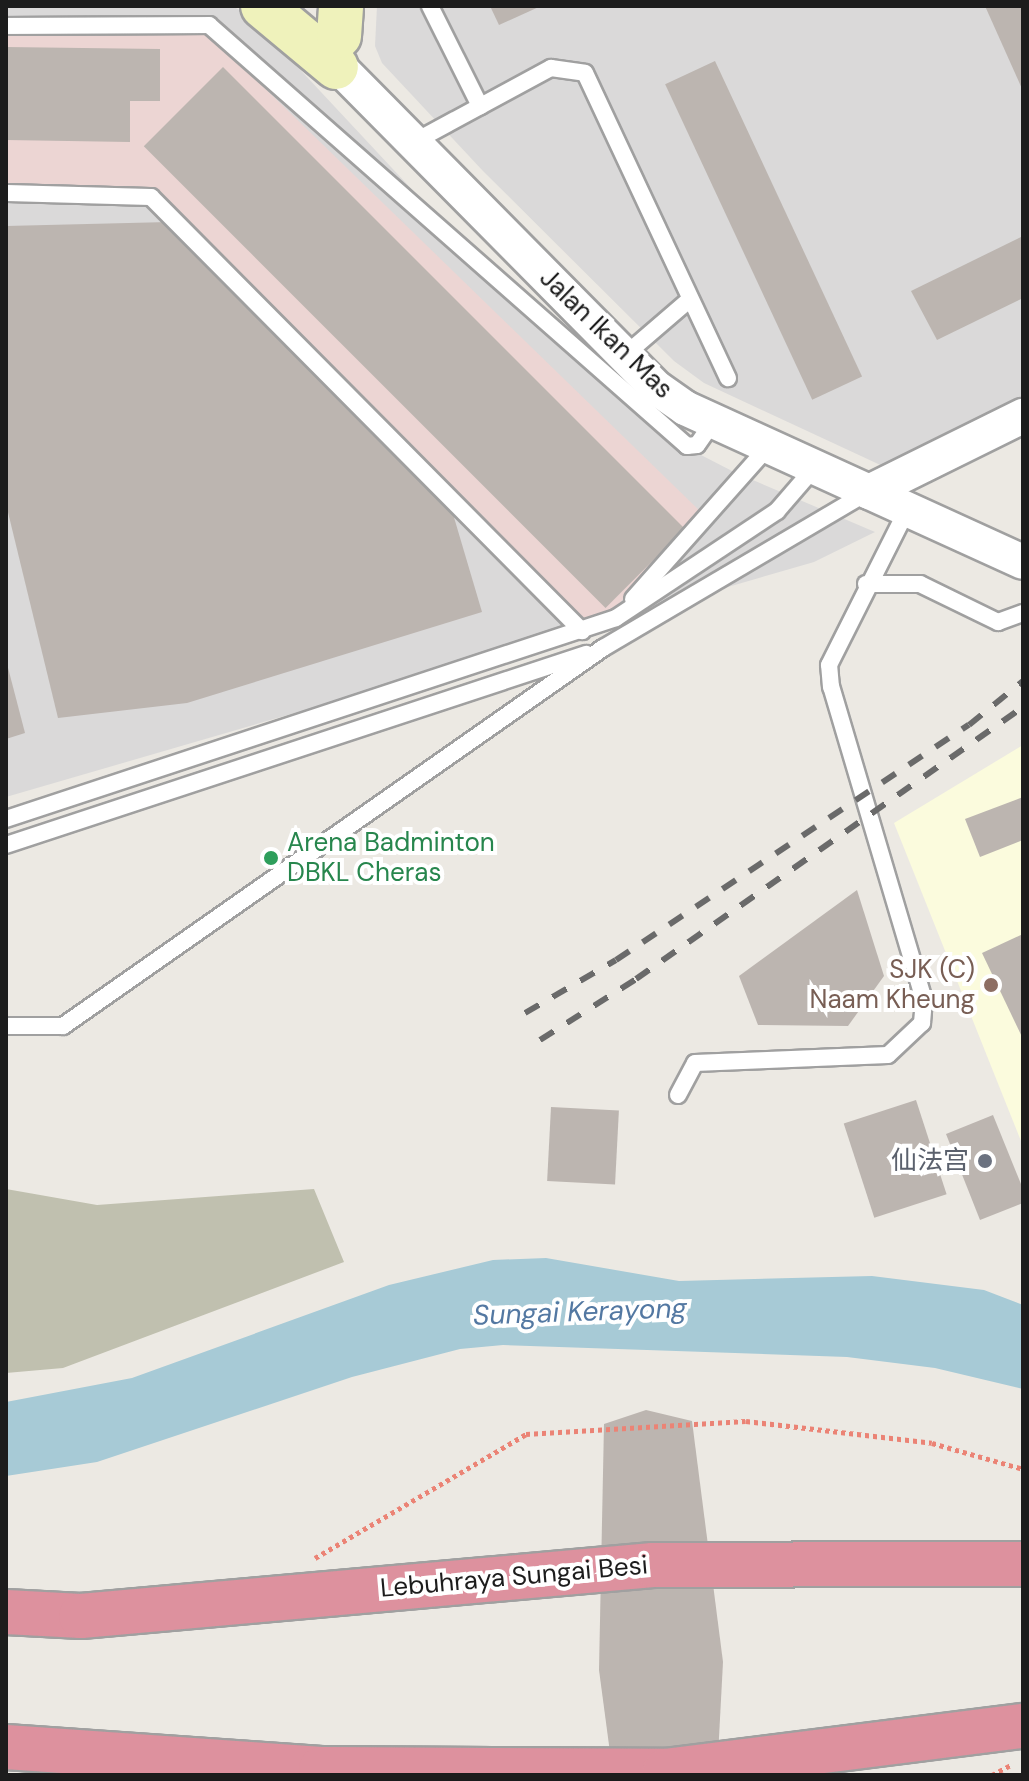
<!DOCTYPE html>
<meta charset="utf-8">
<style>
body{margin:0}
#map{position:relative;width:1029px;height:1781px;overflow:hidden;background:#ece9e3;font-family:"DM Sans","Noto Sans SC",sans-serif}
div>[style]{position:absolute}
.residential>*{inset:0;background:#dad9d9}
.commercial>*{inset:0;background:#ecd5d3}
.education>*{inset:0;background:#fbfbdd}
.construction>*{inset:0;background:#c0c0af}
.water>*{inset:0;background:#a7cad6}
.building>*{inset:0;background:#bcb5b0;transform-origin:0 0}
.path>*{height:5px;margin-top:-2.5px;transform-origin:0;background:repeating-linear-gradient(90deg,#eb8375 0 4px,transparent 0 8px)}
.roads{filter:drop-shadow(2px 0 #a0a0a0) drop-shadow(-2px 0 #a0a0a0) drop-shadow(0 2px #a0a0a0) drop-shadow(0 -2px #a0a0a0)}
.lane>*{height:16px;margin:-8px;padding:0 8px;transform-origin:8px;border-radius:8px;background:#fff}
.street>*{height:34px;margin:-17px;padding:0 17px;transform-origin:17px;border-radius:17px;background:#fff}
.secondary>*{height:44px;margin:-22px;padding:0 22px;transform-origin:22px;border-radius:22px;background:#eff2bb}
.highway>*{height:44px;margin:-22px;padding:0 22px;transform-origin:22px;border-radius:22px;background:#dd919e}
.rail>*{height:6px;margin-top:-3px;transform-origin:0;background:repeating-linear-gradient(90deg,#6a6a6a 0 16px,transparent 0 32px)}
.dots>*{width:22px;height:22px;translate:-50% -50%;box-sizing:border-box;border:4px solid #fff;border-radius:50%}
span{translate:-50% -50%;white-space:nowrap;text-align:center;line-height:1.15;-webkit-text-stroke:8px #fff;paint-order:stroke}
.street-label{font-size:26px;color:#1c1c1c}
.leisure-label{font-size:26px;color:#27864d}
.left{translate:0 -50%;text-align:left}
.education-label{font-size:26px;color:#785e54}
.right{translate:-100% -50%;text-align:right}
.worship-label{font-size:26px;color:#5b616d}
.water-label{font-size:28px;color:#5378a2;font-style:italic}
.frame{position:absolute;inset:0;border:8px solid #1c1c1c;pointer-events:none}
</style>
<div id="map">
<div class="residential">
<div style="clip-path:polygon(6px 6px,232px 6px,249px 15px,433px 212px,631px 408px,668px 438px,734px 472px,875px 532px,814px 562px,6px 797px)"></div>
<div style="clip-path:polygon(377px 6px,1023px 6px,1023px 405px,889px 469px,704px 383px,674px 361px,483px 171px,382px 63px,375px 46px)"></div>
</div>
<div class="commercial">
<div style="clip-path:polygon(207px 32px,703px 514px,613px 610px,583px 624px,153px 191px,6px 187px,6px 33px)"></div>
</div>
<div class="education">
<div style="clip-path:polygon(1023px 745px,1023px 1146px,894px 823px)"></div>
</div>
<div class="construction">
<div style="clip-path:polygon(6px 1189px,97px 1205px,314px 1189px,344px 1262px,63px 1368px,6px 1373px)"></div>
</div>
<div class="water">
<div style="clip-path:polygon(546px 1258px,679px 1281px,872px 1276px,984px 1290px,1023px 1305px,1023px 1389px,935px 1368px,847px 1357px,503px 1345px,460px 1349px,352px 1377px,97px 1462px,6px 1476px,6px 1402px,132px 1378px,389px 1285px,493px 1260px)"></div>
</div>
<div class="building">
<div style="clip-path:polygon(490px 6px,541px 6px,499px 25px)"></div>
<div style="clip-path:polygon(985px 6px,1023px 6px,1023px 91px)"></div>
<div style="clip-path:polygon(6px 47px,160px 49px,160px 101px,130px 101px,130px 142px,6px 140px)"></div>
<div style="left:715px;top:61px;width:348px;height:55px;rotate:65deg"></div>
<div style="left:223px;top:67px;width:653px;height:112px;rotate:45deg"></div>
<div style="clip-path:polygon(169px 222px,453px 514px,482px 612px,187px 703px,58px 718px,6px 504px,6px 226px)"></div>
<div style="clip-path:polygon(1023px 236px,1023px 298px,937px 340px,911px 291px)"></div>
<div style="clip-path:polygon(6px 660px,25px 733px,6px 739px)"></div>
<div style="clip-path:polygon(1023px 797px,1023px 840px,980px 857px,965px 819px)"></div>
<div style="clip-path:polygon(857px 890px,884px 976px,848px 1026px,758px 1025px,739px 976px)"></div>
<div style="clip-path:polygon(1023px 934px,1023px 1039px,982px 953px)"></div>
<div style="left:916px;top:1100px;width:99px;height:76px;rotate:72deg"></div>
<div style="left:551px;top:1107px;width:68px;height:74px;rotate:3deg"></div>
<div style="clip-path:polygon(993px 1115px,1023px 1189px,1023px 1203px,980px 1220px,946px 1134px)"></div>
<div style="clip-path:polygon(646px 1410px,692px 1421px,723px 1662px,717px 1775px,613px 1775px,599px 1670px,604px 1424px)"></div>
</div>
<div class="path">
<div style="left:315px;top:1558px;width:245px;rotate:-30.4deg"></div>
<div style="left:526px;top:1434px;width:220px;rotate:-3.4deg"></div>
<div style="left:746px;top:1421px;width:187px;rotate:6.7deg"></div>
<div style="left:932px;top:1443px;width:95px;rotate:15.9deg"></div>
<div style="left:992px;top:1775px;width:21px;rotate:-28deg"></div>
</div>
<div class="roads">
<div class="lane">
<div style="left:430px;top:6px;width:112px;rotate:63.4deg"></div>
<div style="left:6px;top:26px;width:203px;rotate:-0.3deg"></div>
<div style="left:209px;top:25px;width:637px;rotate:41.37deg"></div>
<div style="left:687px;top:446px;width:10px;rotate:-6deg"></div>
<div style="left:697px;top:445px;width:29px;rotate:-55deg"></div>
<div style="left:414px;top:142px;width:156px;rotate:-28.4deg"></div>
<div style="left:551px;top:68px;width:34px;rotate:8deg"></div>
<div style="left:585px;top:73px;width:337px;rotate:64.9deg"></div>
<div style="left:6px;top:193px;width:145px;rotate:1.6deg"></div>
<div style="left:151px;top:197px;width:612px;rotate:45.2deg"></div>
<div style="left:625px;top:355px;width:84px;rotate:-40.7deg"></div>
<div style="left:866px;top:584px;width:54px"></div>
<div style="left:920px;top:584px;width:87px;rotate:26deg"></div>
<div style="left:998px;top:622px;width:27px;rotate:-20deg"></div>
<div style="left:633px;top:599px;width:205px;rotate:-48.4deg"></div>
<div style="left:6px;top:819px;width:642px;rotate:-18.24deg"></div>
<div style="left:616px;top:618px;width:193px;rotate:-33.6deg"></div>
<div style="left:777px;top:511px;width:58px;rotate:-49.2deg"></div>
<div style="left:6px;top:845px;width:611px;rotate:-18.23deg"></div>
<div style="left:6px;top:1026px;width:57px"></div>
<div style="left:63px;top:1026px;width:659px;rotate:-34.99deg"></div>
<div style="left:603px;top:648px;width:308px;rotate:-30.5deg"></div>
<div style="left:678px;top:1095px;width:36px;rotate:-62deg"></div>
<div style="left:695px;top:1063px;width:193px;rotate:-2.4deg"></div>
<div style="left:888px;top:1055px;width:47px;rotate:-43.3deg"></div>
<div style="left:922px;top:1023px;width:23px;rotate:-85deg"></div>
<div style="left:924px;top:1000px;width:327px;rotate:-106.5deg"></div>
<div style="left:831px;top:687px;width:22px;rotate:-95deg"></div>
<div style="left:829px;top:665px;width:174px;rotate:-63.3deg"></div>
</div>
<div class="street">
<div style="left:321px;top:49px;width:479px;rotate:45.3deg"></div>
<div style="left:658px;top:389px;width:33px;rotate:35deg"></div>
<div style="left:685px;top:408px;width:371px;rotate:24.5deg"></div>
<div style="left:869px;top:492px;width:172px;rotate:-26.3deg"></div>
</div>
<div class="secondary">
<div style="left:263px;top:6px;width:95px;rotate:39.9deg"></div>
<div style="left:339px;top:36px;width:30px;rotate:-86deg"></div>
</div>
<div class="highway">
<div style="left:6px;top:1612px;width:75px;rotate:3.1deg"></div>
<div style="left:81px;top:1616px;width:574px;rotate:-5.1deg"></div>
<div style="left:653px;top:1565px;width:370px;rotate:-0.2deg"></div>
<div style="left:6px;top:1747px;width:316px;rotate:4deg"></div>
<div style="left:321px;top:1769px;width:344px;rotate:0.3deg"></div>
<div style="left:665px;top:1771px;width:361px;rotate:-7.2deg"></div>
</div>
</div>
<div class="rail">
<div style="left:525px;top:1013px;width:105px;rotate:-30.2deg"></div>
<div style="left:616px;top:960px;width:424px;rotate:-33.7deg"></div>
<div style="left:969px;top:725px;width:70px;rotate:-39.2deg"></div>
<div style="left:540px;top:1040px;width:114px;rotate:-32.4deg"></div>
<div style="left:636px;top:979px;width:473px;rotate:-35.1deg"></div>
</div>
<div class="dots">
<div style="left:271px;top:858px;background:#2e9e5b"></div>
<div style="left:991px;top:985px;background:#8d6e63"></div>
<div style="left:985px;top:1161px;background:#6b7280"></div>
</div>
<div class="street-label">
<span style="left:606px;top:334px;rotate:44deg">Jalan Ikan Mas</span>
<span style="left:514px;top:1577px;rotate:-5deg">Lebuhraya Sungai Besi</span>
</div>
<div class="leisure-label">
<span class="left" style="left:287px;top:858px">Arena Badminton<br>DBKL Cheras</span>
</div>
<div class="education-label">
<span class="right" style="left:975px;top:985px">SJK (C)<br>Naam Kheung</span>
</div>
<div class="worship-label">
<span class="right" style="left:969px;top:1161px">仙法宫</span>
</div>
<div class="water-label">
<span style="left:580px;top:1312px;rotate:-2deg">Sungai Kerayong</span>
</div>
<div class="frame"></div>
</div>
